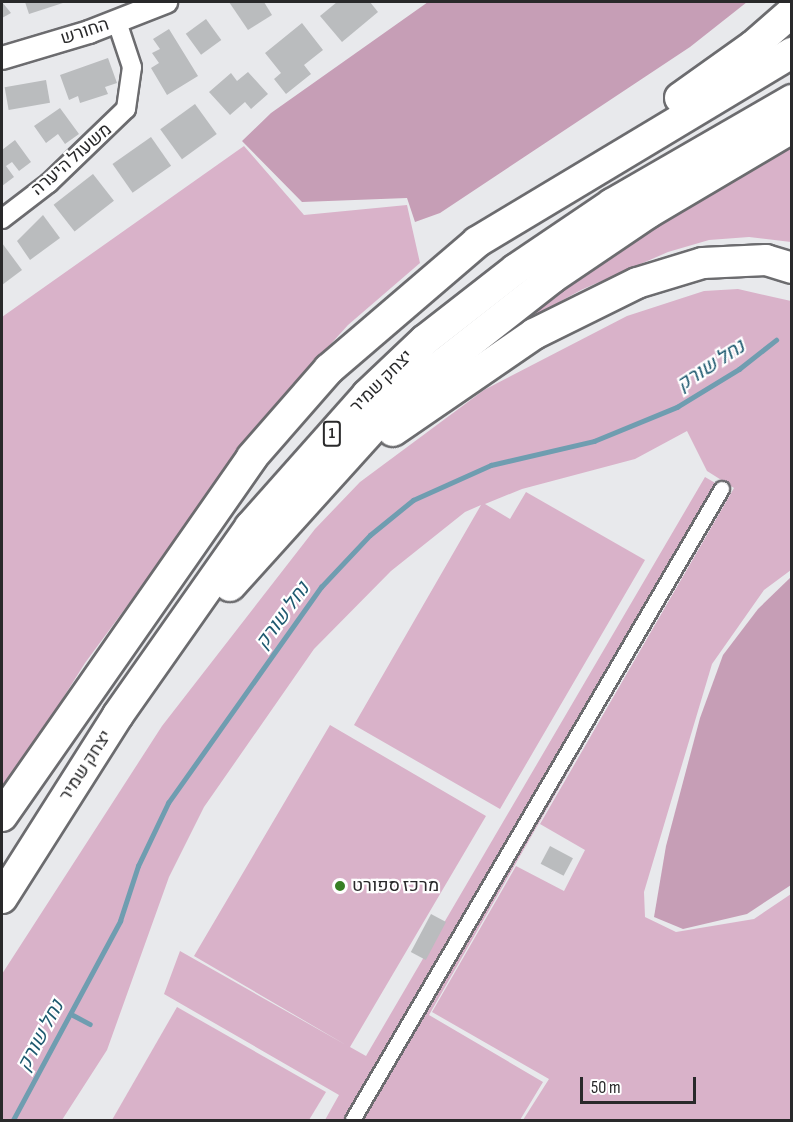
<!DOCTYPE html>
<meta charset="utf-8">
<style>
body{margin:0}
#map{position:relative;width:793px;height:1122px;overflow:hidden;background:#e8e9ec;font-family:"Sofia Sans Condensed",Heebo,sans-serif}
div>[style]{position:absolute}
.green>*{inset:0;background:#d9b2c9}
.forest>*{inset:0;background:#c69eb6}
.stream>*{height:4.5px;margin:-2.25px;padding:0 2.25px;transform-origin:2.25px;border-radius:2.25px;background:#6f9db0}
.building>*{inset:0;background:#babcbe;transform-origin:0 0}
.roads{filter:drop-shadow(2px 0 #6c6c6f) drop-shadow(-2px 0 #6c6c6f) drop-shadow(0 2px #6c6c6f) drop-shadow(0 -2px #6c6c6f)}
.pedestrian>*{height:14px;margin:-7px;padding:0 7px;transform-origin:7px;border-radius:7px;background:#fff}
.minor>*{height:18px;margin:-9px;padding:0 9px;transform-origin:9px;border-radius:9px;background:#fff}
.tertiary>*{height:22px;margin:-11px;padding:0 11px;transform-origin:11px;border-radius:11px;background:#fff}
.trunk>*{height:30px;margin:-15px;padding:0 15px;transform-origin:15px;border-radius:15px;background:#fff}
.dots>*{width:16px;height:16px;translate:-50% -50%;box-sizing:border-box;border:3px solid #fff;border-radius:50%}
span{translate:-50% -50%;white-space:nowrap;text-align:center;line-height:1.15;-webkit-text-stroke:4.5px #fff;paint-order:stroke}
.shield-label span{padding:2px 4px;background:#fff;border:2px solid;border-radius:4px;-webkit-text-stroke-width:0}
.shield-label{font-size:16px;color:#29292a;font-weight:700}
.street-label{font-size:18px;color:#29292a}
.poi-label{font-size:18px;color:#29292a}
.left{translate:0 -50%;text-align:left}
.water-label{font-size:20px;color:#1e596f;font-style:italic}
.frame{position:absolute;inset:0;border:3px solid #29292a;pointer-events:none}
.scale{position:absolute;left:580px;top:1077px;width:116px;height:27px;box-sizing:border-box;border:3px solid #29292a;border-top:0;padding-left:8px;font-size:18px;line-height:21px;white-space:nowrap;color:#29292a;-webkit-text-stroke:4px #fff;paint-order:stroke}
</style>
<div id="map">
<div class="green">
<div style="clip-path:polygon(791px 137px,791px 242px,749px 237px,709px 240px,668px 252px,581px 290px,498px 336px,575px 269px)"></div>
<div style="clip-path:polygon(244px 146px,304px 215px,407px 205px,420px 263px,348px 325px,272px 409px,85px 663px,2px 795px,2px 317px)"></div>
<div style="clip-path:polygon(738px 289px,791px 301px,791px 570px,764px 590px,712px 664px,644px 892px,645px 917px,676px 932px,754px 919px,791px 894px,791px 1120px,523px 1120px,549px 1079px,432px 1012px,516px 866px,564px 891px,585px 850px,540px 824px,734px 488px,707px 471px,687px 431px,635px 459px,522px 489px,485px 504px,510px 519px,526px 492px,645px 560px,500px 809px,354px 725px,481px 505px,465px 512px,391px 571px,314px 649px,204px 807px,169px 877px,107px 1050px,62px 1120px,2px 1120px,2px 974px,162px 726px,315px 529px,360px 482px,484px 390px,627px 316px,704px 291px)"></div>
<div style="clip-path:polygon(705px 477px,729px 491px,429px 1015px,543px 1082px,520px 1120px,325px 1120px,339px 1095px,164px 994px,180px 951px,346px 1045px,194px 956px,330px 725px,486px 816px,350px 1047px,366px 1056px)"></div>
<div style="clip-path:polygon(177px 1007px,326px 1092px,309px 1120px,112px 1120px)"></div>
</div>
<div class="forest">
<div style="clip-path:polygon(428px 2px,747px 2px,690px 47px,440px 213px,415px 222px,407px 198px,302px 202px,242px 141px,271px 113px)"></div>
<div style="clip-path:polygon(791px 577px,791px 885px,747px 914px,683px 929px,654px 917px,666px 846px,700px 718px,723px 655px,758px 609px)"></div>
</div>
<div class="stream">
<div style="left:73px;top:1015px;width:19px;rotate:28deg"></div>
<div style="left:13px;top:1120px;width:226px;rotate:-61.7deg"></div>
<div style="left:120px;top:921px;width:58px;rotate:-71.9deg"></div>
<div style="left:138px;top:866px;width:70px;rotate:-64.5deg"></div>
<div style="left:168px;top:803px;width:265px;rotate:-54.7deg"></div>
<div style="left:321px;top:587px;width:71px;rotate:-46.7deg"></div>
<div style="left:370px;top:535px;width:55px;rotate:-39.1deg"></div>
<div style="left:413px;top:500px;width:85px;rotate:-24.2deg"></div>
<div style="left:491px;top:465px;width:106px;rotate:-13.1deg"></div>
<div style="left:594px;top:441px;width:90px;rotate:-22.3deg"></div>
<div style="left:677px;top:407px;width:73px;rotate:-31.5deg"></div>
<div style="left:739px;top:369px;width:47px;rotate:-38.1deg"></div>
</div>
<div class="building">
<div style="clip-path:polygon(2px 2px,11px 13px,2px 18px)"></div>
<div style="clip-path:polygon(25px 2px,66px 2px,29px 14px)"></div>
<div style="clip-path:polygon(229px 2px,264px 2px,272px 15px,248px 30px)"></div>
<div style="clip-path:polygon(337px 2px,370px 2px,378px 12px,342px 42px,320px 16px)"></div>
<div style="left:206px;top:19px;width:26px;height:25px;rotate:54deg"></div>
<div style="clip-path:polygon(302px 23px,323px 50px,304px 65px,311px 74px,286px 94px,274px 79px,281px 73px,265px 53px)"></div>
<div style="clip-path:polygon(169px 29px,198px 76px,167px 95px,151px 68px,159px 63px,152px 53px,160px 49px,153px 39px)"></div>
<div style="clip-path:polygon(108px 58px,117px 83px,105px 87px,108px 94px,80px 103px,78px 96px,69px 100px,60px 75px)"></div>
<div style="clip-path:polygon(248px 72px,268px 94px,251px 109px,245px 102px,230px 115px,209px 92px,231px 73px,237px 81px)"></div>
<div style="left:46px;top:80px;width:23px;height:42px;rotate:80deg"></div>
<div style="left:195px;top:104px;width:37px;height:43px;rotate:54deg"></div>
<div style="clip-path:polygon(60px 108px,79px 134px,65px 144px,58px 134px,46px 143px,34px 126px)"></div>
<div style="left:151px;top:137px;width:35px;height:47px;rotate:55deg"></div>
<div style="clip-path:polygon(15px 140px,31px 162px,19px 171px,12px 162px,6px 166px,14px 177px,2px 186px,2px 150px)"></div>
<div style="left:93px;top:174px;width:34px;height:50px;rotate:52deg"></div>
<div style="clip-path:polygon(43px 215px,60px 238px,30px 260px,17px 241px)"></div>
<div style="clip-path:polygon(2px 243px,22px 270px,2px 285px)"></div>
<div style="left:550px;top:846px;width:26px;height:20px;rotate:28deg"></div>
<div style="left:431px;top:914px;width:17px;height:43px;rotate:28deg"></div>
</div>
<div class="roads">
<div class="pedestrian">
<div style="left:353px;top:1120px;width:731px;rotate:-59.68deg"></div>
</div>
<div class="minor">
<div style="left:2px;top:219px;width:59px;rotate:-37.5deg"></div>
<div style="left:49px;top:183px;width:107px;rotate:-43.9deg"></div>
<div style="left:126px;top:109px;width:42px;rotate:-81.9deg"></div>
<div style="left:132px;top:67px;width:47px;rotate:-108.4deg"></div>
</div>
<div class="tertiary">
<div style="left:2px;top:58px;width:91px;rotate:-16.6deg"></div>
<div style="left:89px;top:32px;width:83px;rotate:-21.3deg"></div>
</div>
<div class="trunk">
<div style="left:680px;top:98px;width:90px;rotate:-35.5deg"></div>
<div style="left:753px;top:46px;width:52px;rotate:-41.1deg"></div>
<div style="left:393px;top:431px;width:171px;rotate:-34.5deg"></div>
<div style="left:534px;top:334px;width:115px;rotate:-26.3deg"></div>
<div style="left:637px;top:283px;width:69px;rotate:-16.9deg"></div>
<div style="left:703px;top:263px;width:63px;rotate:-2.7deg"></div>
<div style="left:766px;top:260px;width:27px;rotate:17deg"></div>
<div style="left:230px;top:586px;width:221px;rotate:-47.9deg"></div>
<div style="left:378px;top:422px;width:72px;rotate:-42.8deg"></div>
<div style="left:431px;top:373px;width:154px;rotate:-38.1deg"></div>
<div style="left:552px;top:278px;width:116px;rotate:-34.1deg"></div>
<div style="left:648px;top:213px;width:167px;rotate:-30.6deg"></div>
<div style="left:2px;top:816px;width:437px;rotate:-55.1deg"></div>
<div style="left:252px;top:457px;width:117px;rotate:-48.8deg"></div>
<div style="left:329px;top:369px;width:195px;rotate:-40.6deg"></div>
<div style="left:477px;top:242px;width:367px;rotate:-31deg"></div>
<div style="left:2px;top:898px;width:217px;rotate:-57.6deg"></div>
<div style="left:118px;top:715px;width:230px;rotate:-54.9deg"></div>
<div style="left:250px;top:527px;width:176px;rotate:-48.4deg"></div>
<div style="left:367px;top:395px;width:80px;rotate:-43.5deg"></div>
<div style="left:425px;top:340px;width:115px;rotate:-38deg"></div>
<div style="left:516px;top:269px;width:116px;rotate:-34.1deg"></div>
<div style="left:612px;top:204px;width:208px;rotate:-30deg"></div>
</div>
</div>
<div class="dots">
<div style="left:340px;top:886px;background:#377f24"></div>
</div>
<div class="shield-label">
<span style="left:332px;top:434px">1</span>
</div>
<div class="street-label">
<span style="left:85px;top:32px;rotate:-18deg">החורש</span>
<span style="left:72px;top:160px;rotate:-41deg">משעול היערה</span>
<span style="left:382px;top:382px;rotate:-45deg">יצחק שמיר</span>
<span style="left:86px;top:766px;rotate:-57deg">יצחק שמיר</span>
</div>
<div class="poi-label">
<span class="left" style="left:352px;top:886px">מרכז ספורט</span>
</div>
<div class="water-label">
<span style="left:711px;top:366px;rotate:-33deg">נחל שורק</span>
<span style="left:283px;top:616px;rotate:-54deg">נחל שורק</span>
<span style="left:41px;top:1036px;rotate:-62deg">נחל שורק</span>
</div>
<div class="frame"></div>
<div class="scale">50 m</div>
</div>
